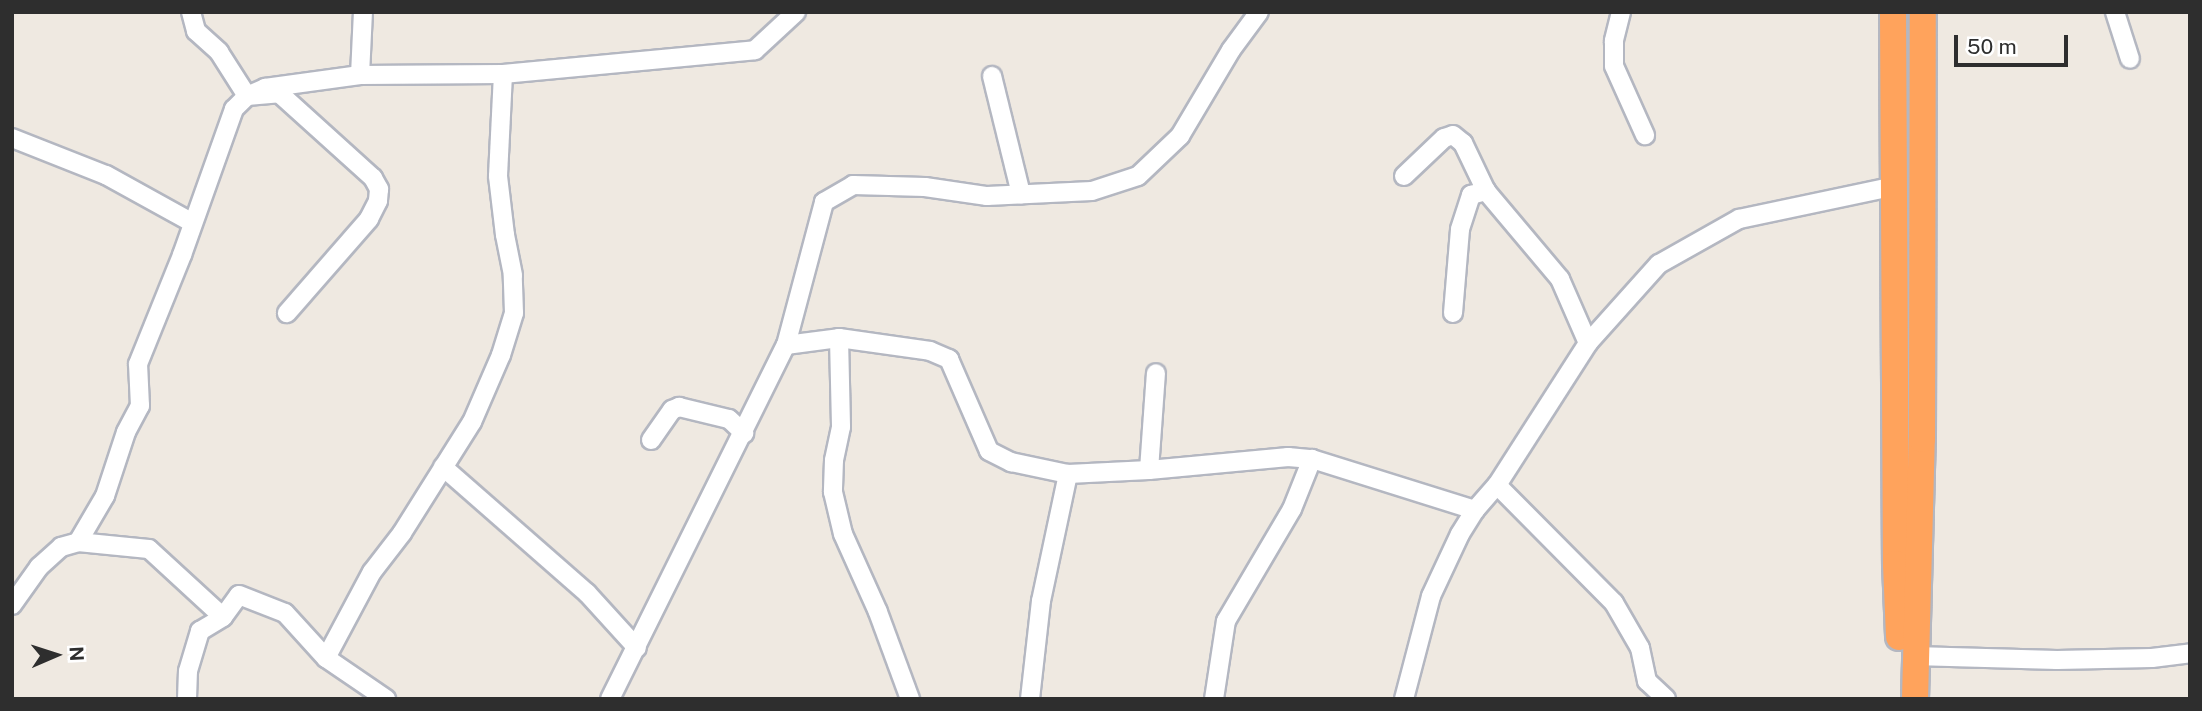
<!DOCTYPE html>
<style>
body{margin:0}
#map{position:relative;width:2202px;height:711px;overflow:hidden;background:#efe9e1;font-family:"Public Sans",sans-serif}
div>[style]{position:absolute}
.roads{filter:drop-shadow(2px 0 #b4b7c1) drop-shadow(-2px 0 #b4b7c1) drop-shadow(0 2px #b4b7c1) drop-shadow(0 -2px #b4b7c1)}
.minor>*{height:18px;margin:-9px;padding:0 9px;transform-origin:9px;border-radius:9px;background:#fff}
.highway>*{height:26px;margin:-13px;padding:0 13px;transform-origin:13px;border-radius:13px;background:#ffa35c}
span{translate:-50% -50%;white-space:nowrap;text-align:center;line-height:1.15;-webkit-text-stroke:5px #fff;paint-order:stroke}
.frame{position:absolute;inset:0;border:14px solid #2e2e2e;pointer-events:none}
.north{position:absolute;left:21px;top:620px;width:70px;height:70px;-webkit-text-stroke:5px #fff;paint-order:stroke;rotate:87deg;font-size:19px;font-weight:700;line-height:28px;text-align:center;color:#2e2e2e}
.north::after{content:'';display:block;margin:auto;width:24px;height:32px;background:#2e2e2e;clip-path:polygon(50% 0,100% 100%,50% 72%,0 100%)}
.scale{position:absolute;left:1954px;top:35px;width:114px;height:32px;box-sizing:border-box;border:4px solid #2e2e2e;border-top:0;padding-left:9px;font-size:21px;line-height:24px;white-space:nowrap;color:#2e2e2e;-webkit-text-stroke:5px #fff;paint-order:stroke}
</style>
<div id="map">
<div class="roads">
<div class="minor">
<div style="left:191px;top:12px;width:20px;rotate:75deg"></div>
<div style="left:196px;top:31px;width:31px;rotate:42deg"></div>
<div style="left:219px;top:52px;width:52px;rotate:57.5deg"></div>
<div style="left:247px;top:96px;width:32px;rotate:-5deg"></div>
<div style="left:279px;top:93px;width:127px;rotate:42.1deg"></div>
<div style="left:373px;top:178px;width:13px;rotate:61deg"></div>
<div style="left:379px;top:189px;width:12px;rotate:95deg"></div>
<div style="left:378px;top:201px;width:20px;rotate:117deg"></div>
<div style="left:369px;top:219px;width:125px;rotate:131.1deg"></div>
<div style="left:1621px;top:12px;width:30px;rotate:104deg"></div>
<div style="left:1614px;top:41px;width:25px;rotate:90deg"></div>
<div style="left:1614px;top:66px;width:76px;rotate:65.8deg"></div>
<div style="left:2115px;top:12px;width:49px;rotate:72.3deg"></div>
<div style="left:360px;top:75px;width:63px;rotate:-87.3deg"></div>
<div style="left:992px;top:76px;width:122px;rotate:76.2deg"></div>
<div style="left:12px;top:138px;width:101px;rotate:21.5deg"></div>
<div style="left:106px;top:175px;width:99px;rotate:28.9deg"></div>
<div style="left:1404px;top:176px;width:55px;rotate:-43.5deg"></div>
<div style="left:1444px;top:138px;width:9px;rotate:-18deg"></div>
<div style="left:1453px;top:135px;width:13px;rotate:39deg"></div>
<div style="left:1463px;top:143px;width:53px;rotate:64.4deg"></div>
<div style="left:1453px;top:313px;width:84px;rotate:-85.2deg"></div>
<div style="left:1460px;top:229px;width:36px;rotate:-72deg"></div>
<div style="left:1471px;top:195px;width:16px;rotate:-15deg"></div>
<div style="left:1486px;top:191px;width:115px;rotate:49.9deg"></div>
<div style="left:1560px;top:279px;width:70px;rotate:66.4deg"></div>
<div style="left:839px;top:338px;width:89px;rotate:88.7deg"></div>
<div style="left:841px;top:427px;width:34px;rotate:102deg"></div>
<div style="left:834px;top:460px;width:32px;rotate:92deg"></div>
<div style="left:833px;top:492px;width:43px;rotate:76.6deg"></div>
<div style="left:843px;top:534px;width:85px;rotate:65.8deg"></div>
<div style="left:878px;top:612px;width:93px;rotate:69.8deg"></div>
<div style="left:786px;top:345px;width:53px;rotate:-7.5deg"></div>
<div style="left:839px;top:338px;width:92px;rotate:8.1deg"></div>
<div style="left:930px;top:351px;width:21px;rotate:23deg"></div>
<div style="left:949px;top:359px;width:100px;rotate:66.5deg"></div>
<div style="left:989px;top:451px;width:25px;rotate:27deg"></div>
<div style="left:1011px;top:462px;width:58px;rotate:11.9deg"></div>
<div style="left:1068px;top:474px;width:81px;rotate:-2.8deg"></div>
<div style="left:1149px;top:470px;width:140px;rotate:-5.3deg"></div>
<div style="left:1288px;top:457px;width:24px;rotate:5deg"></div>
<div style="left:1312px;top:459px;width:171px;rotate:17.4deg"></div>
<div style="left:651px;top:440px;width:37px;rotate:-55deg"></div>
<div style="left:672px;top:410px;width:8px;rotate:-23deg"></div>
<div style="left:679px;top:407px;width:51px;rotate:13.5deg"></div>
<div style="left:729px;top:419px;width:21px;rotate:43deg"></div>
<div style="left:443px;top:467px;width:191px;rotate:41.2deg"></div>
<div style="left:587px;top:593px;width:74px;rotate:47.7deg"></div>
<div style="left:1149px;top:470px;width:97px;rotate:-85.9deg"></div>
<div style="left:1497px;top:485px;width:166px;rotate:45.2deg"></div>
<div style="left:1614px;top:603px;width:52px;rotate:60deg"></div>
<div style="left:1640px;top:648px;width:34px;rotate:78deg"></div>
<div style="left:1647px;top:681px;width:26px;rotate:43deg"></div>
<div style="left:78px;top:542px;width:53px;rotate:-59.6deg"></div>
<div style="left:105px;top:496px;width:67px;rotate:-71.8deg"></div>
<div style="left:126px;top:432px;width:30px;rotate:-62deg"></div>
<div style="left:140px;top:406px;width:42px;rotate:-92.7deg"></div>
<div style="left:138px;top:364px;width:118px;rotate:-68deg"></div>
<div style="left:182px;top:255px;width:155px;rotate:-70.4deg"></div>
<div style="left:234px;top:109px;width:18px;rotate:-45deg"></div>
<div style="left:247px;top:96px;width:20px;rotate:-24deg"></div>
<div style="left:265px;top:88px;width:96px;rotate:-7.8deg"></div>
<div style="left:360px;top:75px;width:143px;rotate:-0.4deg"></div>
<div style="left:503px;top:74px;width:253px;rotate:-5.4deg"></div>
<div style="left:755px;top:50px;width:56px;rotate:-42.8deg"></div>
<div style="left:12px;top:605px;width:47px;rotate:-54.6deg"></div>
<div style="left:39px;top:567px;width:30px;rotate:-42deg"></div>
<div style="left:61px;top:547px;width:18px;rotate:-16deg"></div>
<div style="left:78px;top:542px;width:71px;rotate:5.6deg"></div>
<div style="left:149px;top:549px;width:100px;rotate:42.6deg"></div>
<div style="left:223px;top:617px;width:27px;rotate:-54deg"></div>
<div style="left:239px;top:595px;width:49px;rotate:21.4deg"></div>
<div style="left:285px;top:613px;width:61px;rotate:47.7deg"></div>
<div style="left:326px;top:658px;width:73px;rotate:34.3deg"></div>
<div style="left:1914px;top:656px;width:143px;rotate:1.6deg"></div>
<div style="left:2057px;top:660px;width:95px;rotate:-1.2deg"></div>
<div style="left:2152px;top:658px;width:38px;rotate:-7deg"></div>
<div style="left:326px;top:658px;width:98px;rotate:-61.9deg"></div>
<div style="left:372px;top:572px;width:49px;rotate:-52.4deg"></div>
<div style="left:402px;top:533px;width:131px;rotate:-57.8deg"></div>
<div style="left:472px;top:422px;width:73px;rotate:-66.6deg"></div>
<div style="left:501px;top:355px;width:44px;rotate:-72.8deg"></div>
<div style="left:514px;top:313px;width:38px;rotate:-92deg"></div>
<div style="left:513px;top:275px;width:41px;rotate:-101.3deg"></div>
<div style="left:505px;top:235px;width:59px;rotate:-96.8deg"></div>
<div style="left:498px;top:176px;width:102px;rotate:-87.2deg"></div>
<div style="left:187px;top:699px;width:28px;rotate:-88deg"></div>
<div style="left:188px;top:671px;width:42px;rotate:-73.3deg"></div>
<div style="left:200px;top:631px;width:27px;rotate:-31deg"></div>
<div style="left:610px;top:699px;width:395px;rotate:-63.6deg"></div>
<div style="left:786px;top:345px;width:148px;rotate:-75.1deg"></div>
<div style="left:824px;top:202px;width:34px;rotate:-30deg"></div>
<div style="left:853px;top:185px;width:72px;rotate:1.6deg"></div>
<div style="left:925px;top:187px;width:63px;rotate:8.3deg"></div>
<div style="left:987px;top:196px;width:105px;rotate:-2.7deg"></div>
<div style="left:1092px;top:191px;width:48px;rotate:-18.1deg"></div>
<div style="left:1138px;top:176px;width:58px;rotate:-43.6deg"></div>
<div style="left:1180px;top:136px;width:100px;rotate:-59.3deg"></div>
<div style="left:1231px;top:50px;width:47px;rotate:-53.6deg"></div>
<div style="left:1030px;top:699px;width:99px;rotate:-83.6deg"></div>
<div style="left:1041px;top:601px;width:130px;rotate:-78deg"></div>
<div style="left:1214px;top:699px;width:79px;rotate:-81.3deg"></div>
<div style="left:1226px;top:621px;width:130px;rotate:-59.5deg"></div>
<div style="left:1292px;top:509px;width:54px;rotate:-68.2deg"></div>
<div style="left:1404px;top:699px;width:106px;rotate:-75.3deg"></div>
<div style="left:1431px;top:596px;width:68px;rotate:-64.9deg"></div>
<div style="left:1460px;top:534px;width:28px;rotate:-58deg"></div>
<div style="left:1475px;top:510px;width:33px;rotate:-49deg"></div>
<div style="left:1497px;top:485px;width:169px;rotate:-57.3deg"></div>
<div style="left:1588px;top:343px;width:106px;rotate:-48.1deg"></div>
<div style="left:1659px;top:264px;width:92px;rotate:-29.4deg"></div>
<div style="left:1739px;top:219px;width:160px;rotate:-11.9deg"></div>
</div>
<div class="highway">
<div style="left:1893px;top:12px;width:552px;rotate:89.69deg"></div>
<div style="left:1896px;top:564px;width:73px;rotate:87.6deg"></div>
<div style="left:1915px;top:699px;width:260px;rotate:-88.5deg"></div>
<div style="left:1922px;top:439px;width:427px;rotate:-89.9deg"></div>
</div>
</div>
<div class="frame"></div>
<div class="north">N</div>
<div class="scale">50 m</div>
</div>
